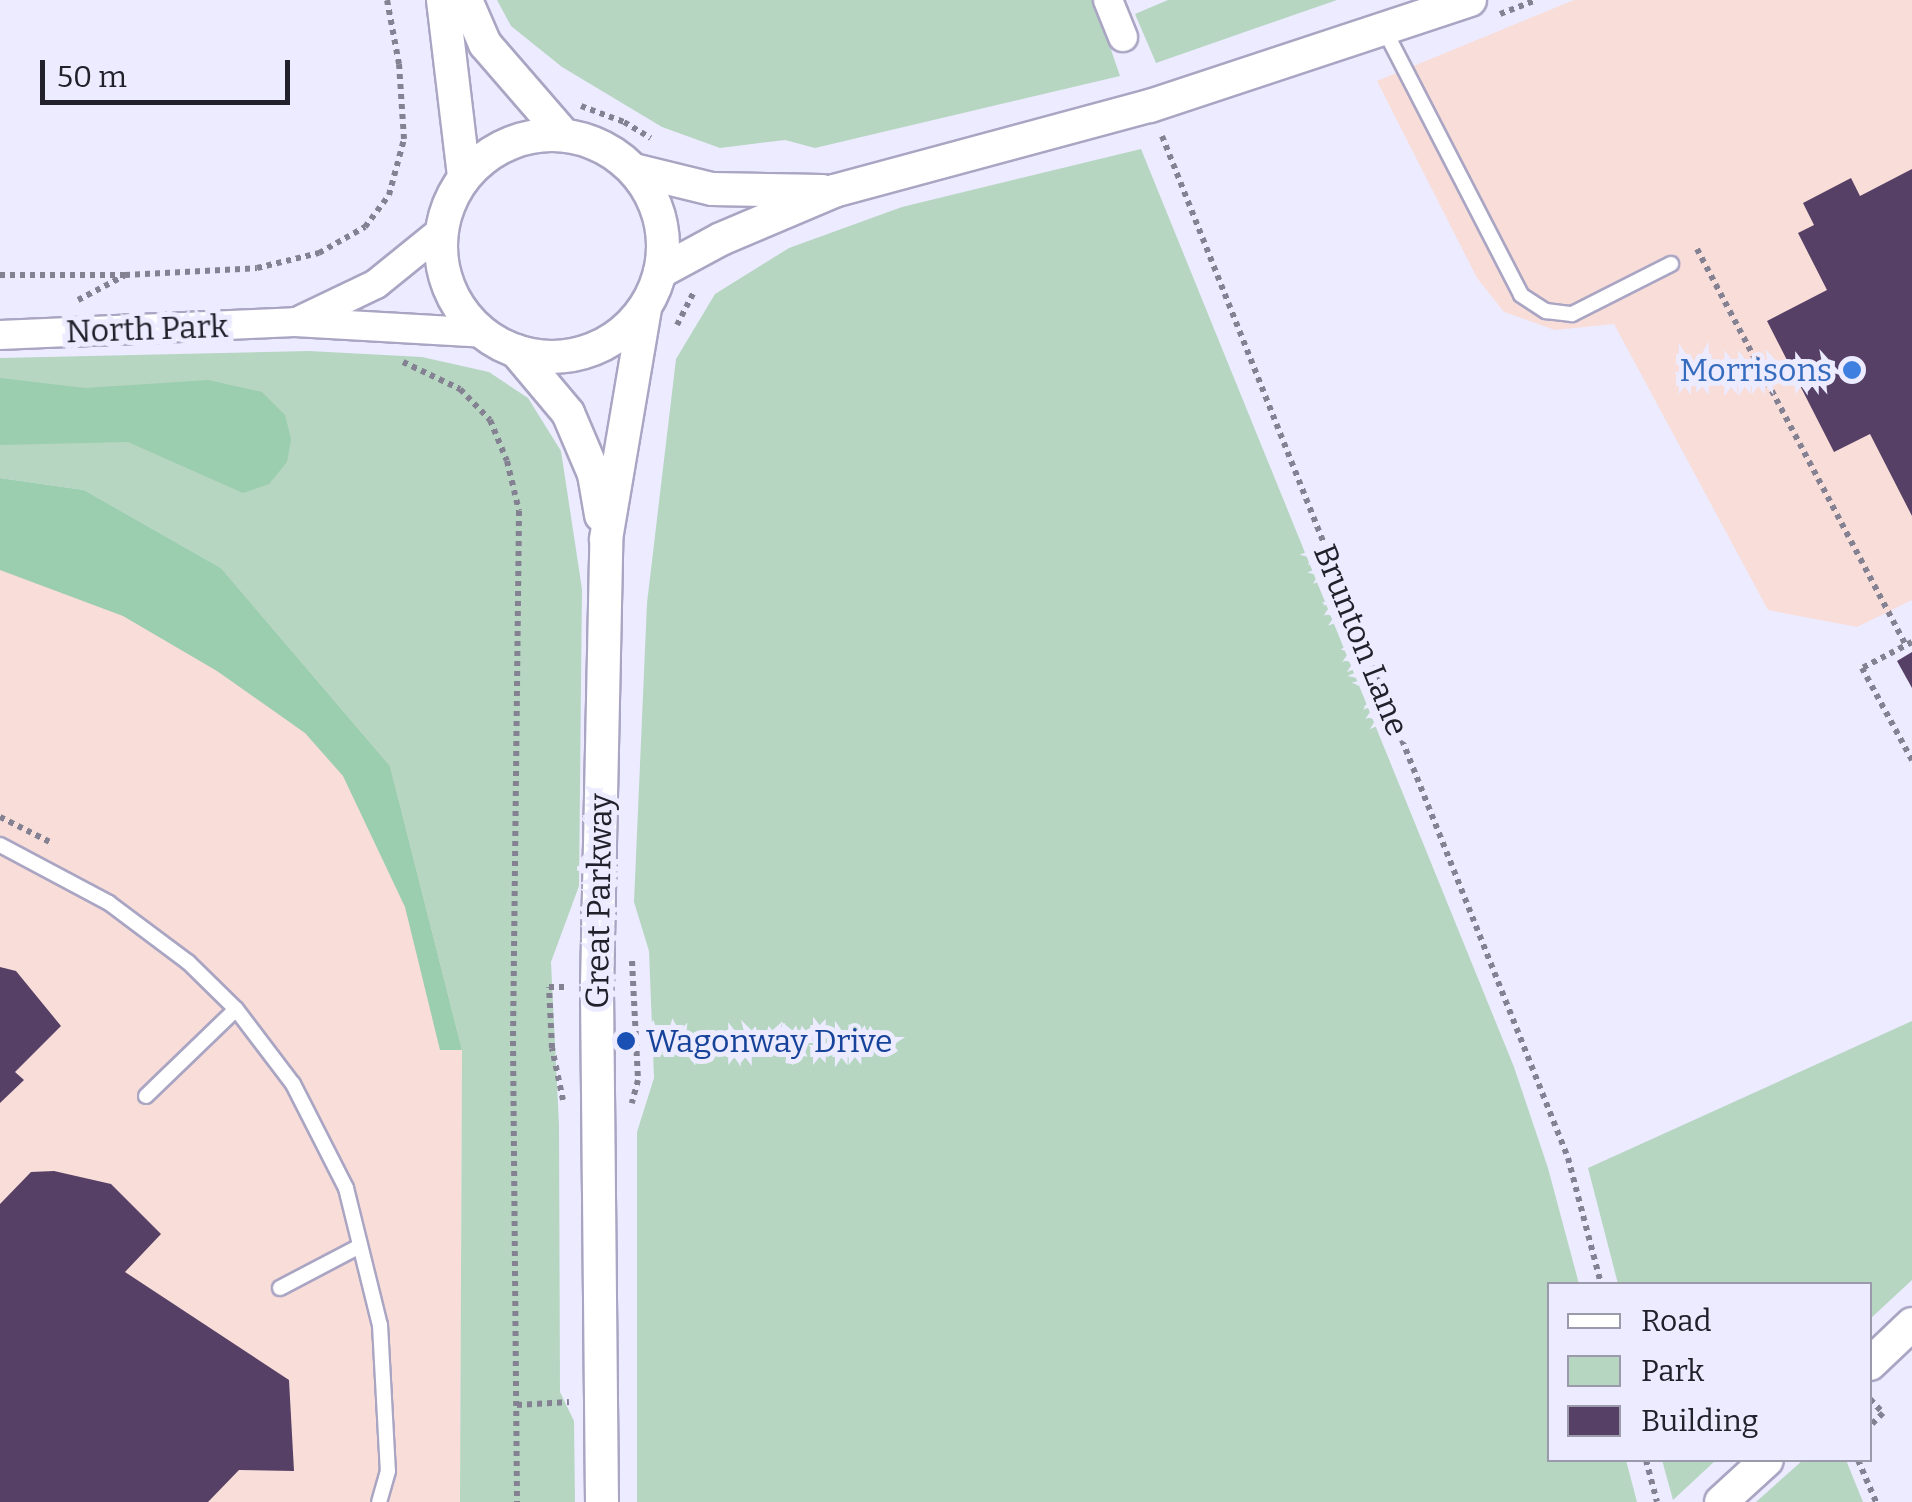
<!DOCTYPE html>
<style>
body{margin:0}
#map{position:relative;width:1912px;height:1502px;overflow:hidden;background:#edebff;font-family:Bitter,serif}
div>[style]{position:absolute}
.commercial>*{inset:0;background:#f8ddd8}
.green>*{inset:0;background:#b6d6c2}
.forest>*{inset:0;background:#9bcdaf}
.building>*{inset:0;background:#574066}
.path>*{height:6px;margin-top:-3px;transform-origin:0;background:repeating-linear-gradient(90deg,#848292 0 5px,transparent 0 10px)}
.roads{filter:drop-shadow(2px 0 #a9a5c3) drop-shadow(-2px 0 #a9a5c3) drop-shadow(0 2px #a9a5c3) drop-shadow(0 -2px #a9a5c3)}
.service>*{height:14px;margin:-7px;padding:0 7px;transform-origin:7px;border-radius:7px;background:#fff}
.minor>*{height:28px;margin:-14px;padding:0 14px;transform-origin:14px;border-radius:14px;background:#fff}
.tertiary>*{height:32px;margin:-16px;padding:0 16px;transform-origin:16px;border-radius:16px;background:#fff}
.tertiary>.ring{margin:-16px;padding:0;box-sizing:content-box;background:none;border:32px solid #fff;border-radius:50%}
.dots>*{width:28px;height:28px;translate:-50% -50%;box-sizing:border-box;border:5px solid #edebff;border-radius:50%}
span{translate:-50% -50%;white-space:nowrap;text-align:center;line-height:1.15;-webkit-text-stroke:10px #edebff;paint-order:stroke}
.street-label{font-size:32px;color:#21202b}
.shop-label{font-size:32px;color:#366cbe}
.right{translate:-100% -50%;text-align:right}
.transit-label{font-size:32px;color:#164399}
.left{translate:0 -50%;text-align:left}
.legend{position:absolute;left:1547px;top:1282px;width:325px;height:180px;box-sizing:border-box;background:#edebff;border:2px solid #9b9aaa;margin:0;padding:12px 18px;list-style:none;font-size:30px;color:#21202b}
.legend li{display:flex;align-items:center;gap:20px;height:50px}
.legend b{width:50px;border:2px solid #9b9aaa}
.scale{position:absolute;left:40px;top:60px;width:250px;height:45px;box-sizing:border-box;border:5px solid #21202b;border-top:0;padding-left:12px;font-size:30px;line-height:35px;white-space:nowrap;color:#21202b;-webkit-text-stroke:8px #edebff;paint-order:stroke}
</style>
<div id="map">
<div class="commercial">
<div style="clip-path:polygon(1574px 0,1912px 0,1912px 600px,1857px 627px,1768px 610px,1614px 324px,1555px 330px,1504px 312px,1477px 278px,1377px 81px)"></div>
<div style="clip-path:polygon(0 478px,221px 568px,390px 766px,462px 1050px,460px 1502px,0 1502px)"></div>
</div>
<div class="green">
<div style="clip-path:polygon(497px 0,1094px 0,1120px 76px,815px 148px,785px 140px,720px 148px,662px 127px,562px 67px,511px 26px)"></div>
<div style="clip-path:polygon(1168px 0,1337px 0,1156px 63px,1135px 14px)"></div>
<div style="clip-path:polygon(1141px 149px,1514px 1067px,1548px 1168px,1579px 1284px,1550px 1284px,1550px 1460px,1626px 1460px,1637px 1502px,637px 1502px,637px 1132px,654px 1078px,649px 951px,634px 902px,647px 603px,676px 359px,715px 294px,789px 248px,902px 207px)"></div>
<div style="clip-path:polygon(309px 351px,422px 357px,489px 372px,528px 398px,561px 451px,582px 589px,579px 886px,551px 962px,559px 1125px,560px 1392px,574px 1421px,575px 1502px,460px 1502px,462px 1050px,390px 766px,221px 568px,84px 490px,0 478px,0 358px)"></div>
<div style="clip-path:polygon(1912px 1021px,1912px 1280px,1870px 1319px,1870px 1284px,1618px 1284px,1588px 1168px)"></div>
<div style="clip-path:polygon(1662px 1460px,1716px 1460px,1673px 1500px)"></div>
<div style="clip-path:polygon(1803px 1460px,1846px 1460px,1863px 1502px,1756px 1502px)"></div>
</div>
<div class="forest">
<div style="clip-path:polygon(0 378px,85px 388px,208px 380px,262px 392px,285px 415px,291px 439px,287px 462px,269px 484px,243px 493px,128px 442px,0 445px)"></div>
<div style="clip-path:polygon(0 478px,84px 490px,221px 568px,390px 766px,462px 1050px,440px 1050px,405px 907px,343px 776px,305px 733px,217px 671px,123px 616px,0 570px)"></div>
</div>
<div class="building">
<div style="clip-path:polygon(1912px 169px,1912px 516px,1870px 434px,1834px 452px,1767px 321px,1827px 290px,1798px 233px,1814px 225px,1803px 203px,1851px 178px,1860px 196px)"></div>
<div style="clip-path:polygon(1912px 652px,1912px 688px,1897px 661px)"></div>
<div style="clip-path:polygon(0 967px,16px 971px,61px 1026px,15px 1072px,24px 1080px,0 1103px)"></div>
<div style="clip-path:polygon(54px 1171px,111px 1184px,161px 1234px,125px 1272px,289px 1380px,294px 1471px,239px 1470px,208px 1502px,0 1502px,0 1204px,31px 1172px)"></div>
</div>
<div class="path">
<div style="left:1500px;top:14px;width:39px;rotate:-21deg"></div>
<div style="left:581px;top:106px;width:46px;rotate:20.4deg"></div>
<div style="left:624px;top:122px;width:31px;rotate:31deg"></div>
<div style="left:1162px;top:136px;width:1100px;rotate:68.33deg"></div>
<div style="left:1568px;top:1158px;width:130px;rotate:75.3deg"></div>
<div style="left:1697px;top:249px;width:448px;rotate:62.2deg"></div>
<div style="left:0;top:275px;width:125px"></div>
<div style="left:125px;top:275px;width:132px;rotate:-3deg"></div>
<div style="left:257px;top:268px;width:64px;rotate:-13.6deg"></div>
<div style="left:319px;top:253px;width:53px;rotate:-29.5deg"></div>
<div style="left:365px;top:227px;width:40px;rotate:-53deg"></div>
<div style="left:389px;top:195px;width:58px;rotate:-75deg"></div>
<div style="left:404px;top:139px;width:75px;rotate:-93.8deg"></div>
<div style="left:399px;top:64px;width:65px;rotate:-100.6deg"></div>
<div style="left:78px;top:300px;width:52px;rotate:-27.6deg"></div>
<div style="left:677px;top:325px;width:37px;rotate:-63deg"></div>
<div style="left:403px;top:362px;width:63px;rotate:25.3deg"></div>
<div style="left:460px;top:389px;width:43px;rotate:45.9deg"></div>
<div style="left:490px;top:420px;width:44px;rotate:67.5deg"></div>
<div style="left:507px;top:461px;width:51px;rotate:76.5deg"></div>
<div style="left:519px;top:511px;width:530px;rotate:90.65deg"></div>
<div style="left:513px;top:1041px;width:461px;rotate:89.5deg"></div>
<div style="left:1912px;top:642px;width:56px;rotate:152.5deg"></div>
<div style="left:1862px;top:668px;width:105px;rotate:61.5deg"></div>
<div style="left:0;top:817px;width:58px;rotate:26.6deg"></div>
<div style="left:632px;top:961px;width:119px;rotate:87.1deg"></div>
<div style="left:638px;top:1080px;width:24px;rotate:105deg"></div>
<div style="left:563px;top:1100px;width:53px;rotate:-101.9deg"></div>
<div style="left:552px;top:1048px;width:61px;rotate:-92.8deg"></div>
<div style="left:549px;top:987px;width:18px"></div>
<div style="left:1870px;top:1399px;width:19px;rotate:47deg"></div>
<div style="left:1883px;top:1413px;width:18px;rotate:135deg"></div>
<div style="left:517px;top:1405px;width:52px;rotate:-3.3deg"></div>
<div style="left:1646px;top:1460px;width:43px;rotate:75.3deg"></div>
<div style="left:1858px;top:1460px;width:46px;rotate:66.8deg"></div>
</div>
<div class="roads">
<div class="service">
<div style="left:1384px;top:29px;width:299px;rotate:62.7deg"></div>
<div style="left:1521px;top:295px;width:30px;rotate:33deg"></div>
<div style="left:1546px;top:311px;width:26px;rotate:7deg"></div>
<div style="left:1572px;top:314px;width:111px;rotate:-26.8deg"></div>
<div style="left:0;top:845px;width:123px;rotate:28deg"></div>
<div style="left:109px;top:903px;width:99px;rotate:36.8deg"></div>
<div style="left:188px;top:962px;width:67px;rotate:44.4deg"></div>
<div style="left:236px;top:1009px;width:94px;rotate:52.8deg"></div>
<div style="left:293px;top:1084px;width:117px;rotate:63deg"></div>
<div style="left:346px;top:1188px;width:141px;rotate:76.1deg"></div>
<div style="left:380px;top:1325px;width:146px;rotate:86.9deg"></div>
<div style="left:388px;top:1471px;width:32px;rotate:106deg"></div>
<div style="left:146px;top:1096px;width:125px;rotate:-44deg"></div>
<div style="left:280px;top:1288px;width:90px;rotate:-27.7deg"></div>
</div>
<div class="minor">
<div style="left:1108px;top:0;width:40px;rotate:68deg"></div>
<div style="left:301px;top:320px;width:83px;rotate:-25.6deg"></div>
<div style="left:376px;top:284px;width:87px;rotate:-39deg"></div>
<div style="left:0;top:335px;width:295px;rotate:-2.5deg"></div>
<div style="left:295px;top:322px;width:188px;rotate:3.3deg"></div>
</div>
<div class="tertiary">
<div style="left:443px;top:0;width:178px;rotate:83.2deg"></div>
<div style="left:466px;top:0;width:48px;rotate:66.6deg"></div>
<div style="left:485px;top:44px;width:119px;rotate:49.1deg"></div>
<div class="ring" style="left:441px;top:135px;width:190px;height:190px"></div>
<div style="left:634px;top:170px;width:80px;rotate:13.7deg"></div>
<div style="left:712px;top:189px;width:110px;rotate:1deg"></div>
<div style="left:660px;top:272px;width:69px;rotate:-28.4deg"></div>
<div style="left:721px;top:239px;width:123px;rotate:-23deg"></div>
<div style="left:834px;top:191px;width:327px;rotate:-15.1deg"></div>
<div style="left:1150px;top:106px;width:337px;rotate:-18.3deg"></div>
<div style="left:516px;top:351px;width:81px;rotate:50deg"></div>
<div style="left:568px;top:413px;width:66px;rotate:66.9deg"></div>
<div style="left:594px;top:474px;width:42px;rotate:80.3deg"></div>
<div style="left:1870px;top:1364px;width:58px;rotate:-43.6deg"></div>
<div style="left:602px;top:1502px;width:515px;rotate:-90.56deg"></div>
<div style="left:597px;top:987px;width:448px;rotate:-88.8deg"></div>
<div style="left:606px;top:539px;width:234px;rotate:-80.4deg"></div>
<div style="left:1721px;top:1502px;width:62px;rotate:-42.4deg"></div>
</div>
</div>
<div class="dots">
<div style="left:1852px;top:370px;background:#3f7fe0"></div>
<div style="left:626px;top:1041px;background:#1a4fb4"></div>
</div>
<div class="street-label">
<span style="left:147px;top:329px;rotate:-2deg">North Park</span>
<span style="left:1361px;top:640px;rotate:68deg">Brunton Lane</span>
<span style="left:599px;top:901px;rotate:-89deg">Great Parkway</span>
</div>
<div class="shop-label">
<span class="right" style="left:1832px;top:370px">Morrisons</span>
</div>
<div class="transit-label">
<span class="left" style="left:646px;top:1041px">Wagonway Drive</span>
</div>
<ul class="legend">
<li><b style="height:12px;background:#fff"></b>Road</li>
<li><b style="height:28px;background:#b6d6c2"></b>Park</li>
<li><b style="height:28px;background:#574066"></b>Building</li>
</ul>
<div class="scale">50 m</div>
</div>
